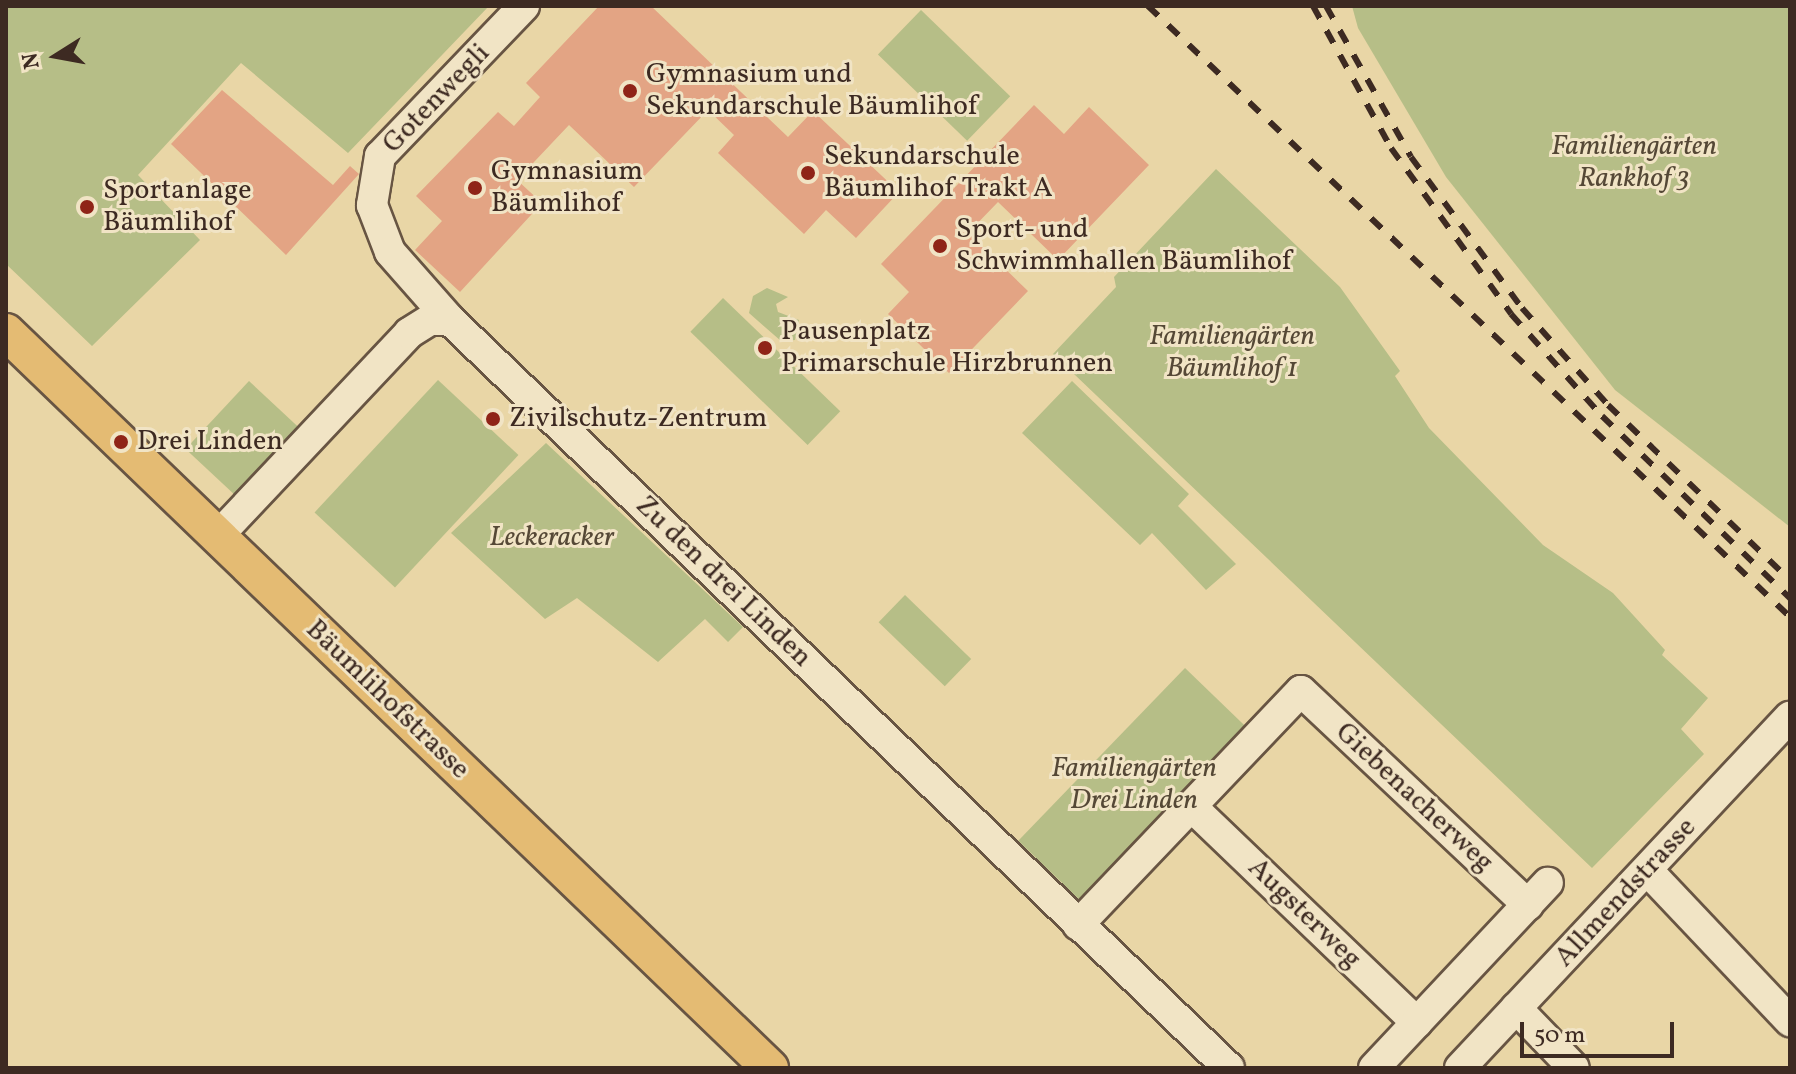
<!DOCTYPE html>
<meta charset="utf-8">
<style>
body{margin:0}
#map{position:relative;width:1796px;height:1074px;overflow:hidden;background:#e9d6a6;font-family:Vollkorn,serif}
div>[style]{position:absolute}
.green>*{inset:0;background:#b6be87;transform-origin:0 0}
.building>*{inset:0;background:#e3a484}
.roads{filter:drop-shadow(2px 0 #685543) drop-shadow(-2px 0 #685543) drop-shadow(0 2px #685543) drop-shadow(0 -2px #685543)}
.minor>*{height:30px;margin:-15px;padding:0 15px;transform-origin:15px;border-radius:15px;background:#f1e4c5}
.major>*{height:36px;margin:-18px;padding:0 18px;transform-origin:18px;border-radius:18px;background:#e4bb73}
.rail>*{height:6px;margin-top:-3px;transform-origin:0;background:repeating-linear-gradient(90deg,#3d2a22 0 14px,transparent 0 28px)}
.dots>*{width:22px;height:22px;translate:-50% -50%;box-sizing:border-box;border:4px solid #f1e4c5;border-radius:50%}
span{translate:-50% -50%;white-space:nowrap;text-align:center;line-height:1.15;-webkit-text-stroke:6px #f1e4c5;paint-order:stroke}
.poi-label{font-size:28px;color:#3d2a22}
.left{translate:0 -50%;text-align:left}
.street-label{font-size:28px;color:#3d2a22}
.park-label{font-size:28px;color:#554836;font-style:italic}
.frame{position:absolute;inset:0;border:8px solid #3d2a22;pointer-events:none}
.north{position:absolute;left:16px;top:16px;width:80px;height:80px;-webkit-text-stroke:6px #f1e4c5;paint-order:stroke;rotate:259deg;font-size:22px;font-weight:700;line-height:32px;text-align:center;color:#3d2a22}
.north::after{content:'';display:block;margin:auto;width:28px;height:36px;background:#3d2a22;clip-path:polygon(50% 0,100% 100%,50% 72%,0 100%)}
.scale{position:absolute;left:1520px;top:1022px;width:154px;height:36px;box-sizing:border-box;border:4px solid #3d2a22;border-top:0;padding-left:10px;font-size:24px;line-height:28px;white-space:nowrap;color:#3d2a22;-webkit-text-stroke:6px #f1e4c5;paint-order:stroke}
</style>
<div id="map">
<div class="green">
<div style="clip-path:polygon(6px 6px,489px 6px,348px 153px,241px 63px,138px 175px,200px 240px,92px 346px,6px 264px)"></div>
<div style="clip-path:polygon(1352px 6px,1790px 6px,1790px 527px,1615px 390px,1446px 177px,1358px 28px)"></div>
<div style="left:921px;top:10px;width:124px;height:62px;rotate:44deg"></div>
<div style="clip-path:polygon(1216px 169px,1340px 287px,1400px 371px,1395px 376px,1429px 428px,1543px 545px,1613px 593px,1665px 650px,1662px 655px,1708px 698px,1681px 729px,1704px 754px,1592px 868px,1053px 354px,1116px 287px,1114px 277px)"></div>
<div style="clip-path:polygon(767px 288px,788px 297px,776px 304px,778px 312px,799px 320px,795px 340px,781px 341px,749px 313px,753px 296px)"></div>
<div style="left:723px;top:298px;width:163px;height:47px;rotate:44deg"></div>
<div style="left:438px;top:380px;width:110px;height:181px;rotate:43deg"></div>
<div style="left:249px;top:381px;width:70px;height:93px;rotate:43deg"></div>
<div style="clip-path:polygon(1072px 381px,1189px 494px,1178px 506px,1236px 564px,1206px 590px,1152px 533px,1140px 545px,1022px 433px)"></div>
<div style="clip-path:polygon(546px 443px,743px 627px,728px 642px,705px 619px,658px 662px,577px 598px,545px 619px,451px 533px)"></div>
<div style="left:905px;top:595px;width:92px;height:38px;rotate:44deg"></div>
<div style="left:1185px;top:668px;width:89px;height:240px;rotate:44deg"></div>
</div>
<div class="building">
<div style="clip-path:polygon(599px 6px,651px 6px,788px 137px,813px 111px,899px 192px,856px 238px,826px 210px,804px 234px,718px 153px,734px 135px,708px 110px,634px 187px,569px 125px,517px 180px,542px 203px,460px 292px,415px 250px,442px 221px,416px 196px,498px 112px,514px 126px,540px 97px,526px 83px)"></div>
<div style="clip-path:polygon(222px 90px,333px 185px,350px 166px,359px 174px,286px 255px,171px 144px)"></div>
<div style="clip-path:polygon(1034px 105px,1064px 134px,1089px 107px,1149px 165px,1058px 260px,998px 202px,968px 233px,1028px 291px,949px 373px,888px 314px,909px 292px,881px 264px)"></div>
</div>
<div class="roads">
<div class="minor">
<div style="left:524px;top:6px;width:208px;rotate:133.8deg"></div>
<div style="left:380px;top:156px;width:50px;rotate:99.3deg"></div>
<div style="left:372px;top:205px;width:50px;rotate:69deg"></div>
<div style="left:390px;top:252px;width:91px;rotate:48.6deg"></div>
<div style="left:450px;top:320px;width:1080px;rotate:43.84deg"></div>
<div style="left:217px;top:537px;width:280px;rotate:-46.7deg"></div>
<div style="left:409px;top:333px;width:25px;rotate:-32deg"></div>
<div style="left:430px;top:320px;width:20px"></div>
<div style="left:1191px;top:806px;width:313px;rotate:43.8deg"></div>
<div style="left:1648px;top:871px;width:207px;rotate:46.6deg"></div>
<div style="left:1078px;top:925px;width:323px;rotate:-46.4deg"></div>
<div style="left:1301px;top:691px;width:312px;rotate:43.3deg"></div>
<div style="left:1516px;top:1008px;width:83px;rotate:46deg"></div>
<div style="left:1374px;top:1068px;width:254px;rotate:-46.8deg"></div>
<div style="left:1460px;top:1068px;width:482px;rotate:-46.8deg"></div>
</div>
<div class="major">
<div style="left:6px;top:332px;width:1061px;rotate:43.93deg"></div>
</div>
</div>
<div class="rail">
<div style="left:1148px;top:6px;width:886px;rotate:43.58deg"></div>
<div style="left:1313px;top:6px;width:162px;rotate:61.2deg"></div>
<div style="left:1391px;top:148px;width:205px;rotate:54.1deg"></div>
<div style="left:1511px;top:314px;width:137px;rotate:48.3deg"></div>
<div style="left:1602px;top:416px;width:262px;rotate:44.1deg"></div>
<div style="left:1326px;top:6px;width:173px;rotate:60.6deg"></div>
<div style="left:1411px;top:157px;width:187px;rotate:53.7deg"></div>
<div style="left:1522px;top:308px;width:130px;rotate:48.4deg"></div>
<div style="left:1608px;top:405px;width:252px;rotate:43.9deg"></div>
</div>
<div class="dots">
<div style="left:630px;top:91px;background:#8f2418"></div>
<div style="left:808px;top:173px;background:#8f2418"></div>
<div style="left:475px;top:188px;background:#8f2418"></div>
<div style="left:87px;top:207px;background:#8f2418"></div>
<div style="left:940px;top:246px;background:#8f2418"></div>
<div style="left:765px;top:348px;background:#8f2418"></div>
<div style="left:493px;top:419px;background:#8f2418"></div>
<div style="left:121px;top:442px;background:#8f2418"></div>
</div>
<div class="poi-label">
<span class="left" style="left:646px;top:91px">Gymnasium und<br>Sekundarschule Bäumlihof</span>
<span class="left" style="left:824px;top:173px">Sekundarschule<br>Bäumlihof Trakt A</span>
<span class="left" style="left:491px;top:188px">Gymnasium<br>Bäumlihof</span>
<span class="left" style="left:103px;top:207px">Sportanlage<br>Bäumlihof</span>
<span class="left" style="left:956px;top:246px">Sport- und<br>Schwimmhallen Bäumlihof</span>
<span class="left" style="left:781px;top:348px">Pausenplatz<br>Primarschule Hirzbrunnen</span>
<span class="left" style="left:509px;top:419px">Zivilschutz-Zentrum</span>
<span class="left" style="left:137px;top:442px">Drei Linden</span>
</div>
<div class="street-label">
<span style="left:437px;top:99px;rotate:-46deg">Gotenwegli</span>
<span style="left:723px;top:582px;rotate:44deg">Zu den drei Linden</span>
<span style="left:387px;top:700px;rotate:44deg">Bäumlihofstrasse</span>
<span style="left:1414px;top:798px;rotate:43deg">Giebenacherweg</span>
<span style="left:1626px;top:893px;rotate:-47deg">Allmendstrasse</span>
<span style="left:1304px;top:914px;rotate:44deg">Augsterweg</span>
</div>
<div class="park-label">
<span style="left:1634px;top:163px">Familiengärten<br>Rankhof 3</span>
<span style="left:1232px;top:353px">Familiengärten<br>Bäumlihof 1</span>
<span style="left:552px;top:538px">Leckeracker</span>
<span style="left:1134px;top:785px">Familiengärten<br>Drei Linden</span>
</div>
<div class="frame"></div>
<div class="north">N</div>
<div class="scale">50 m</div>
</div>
